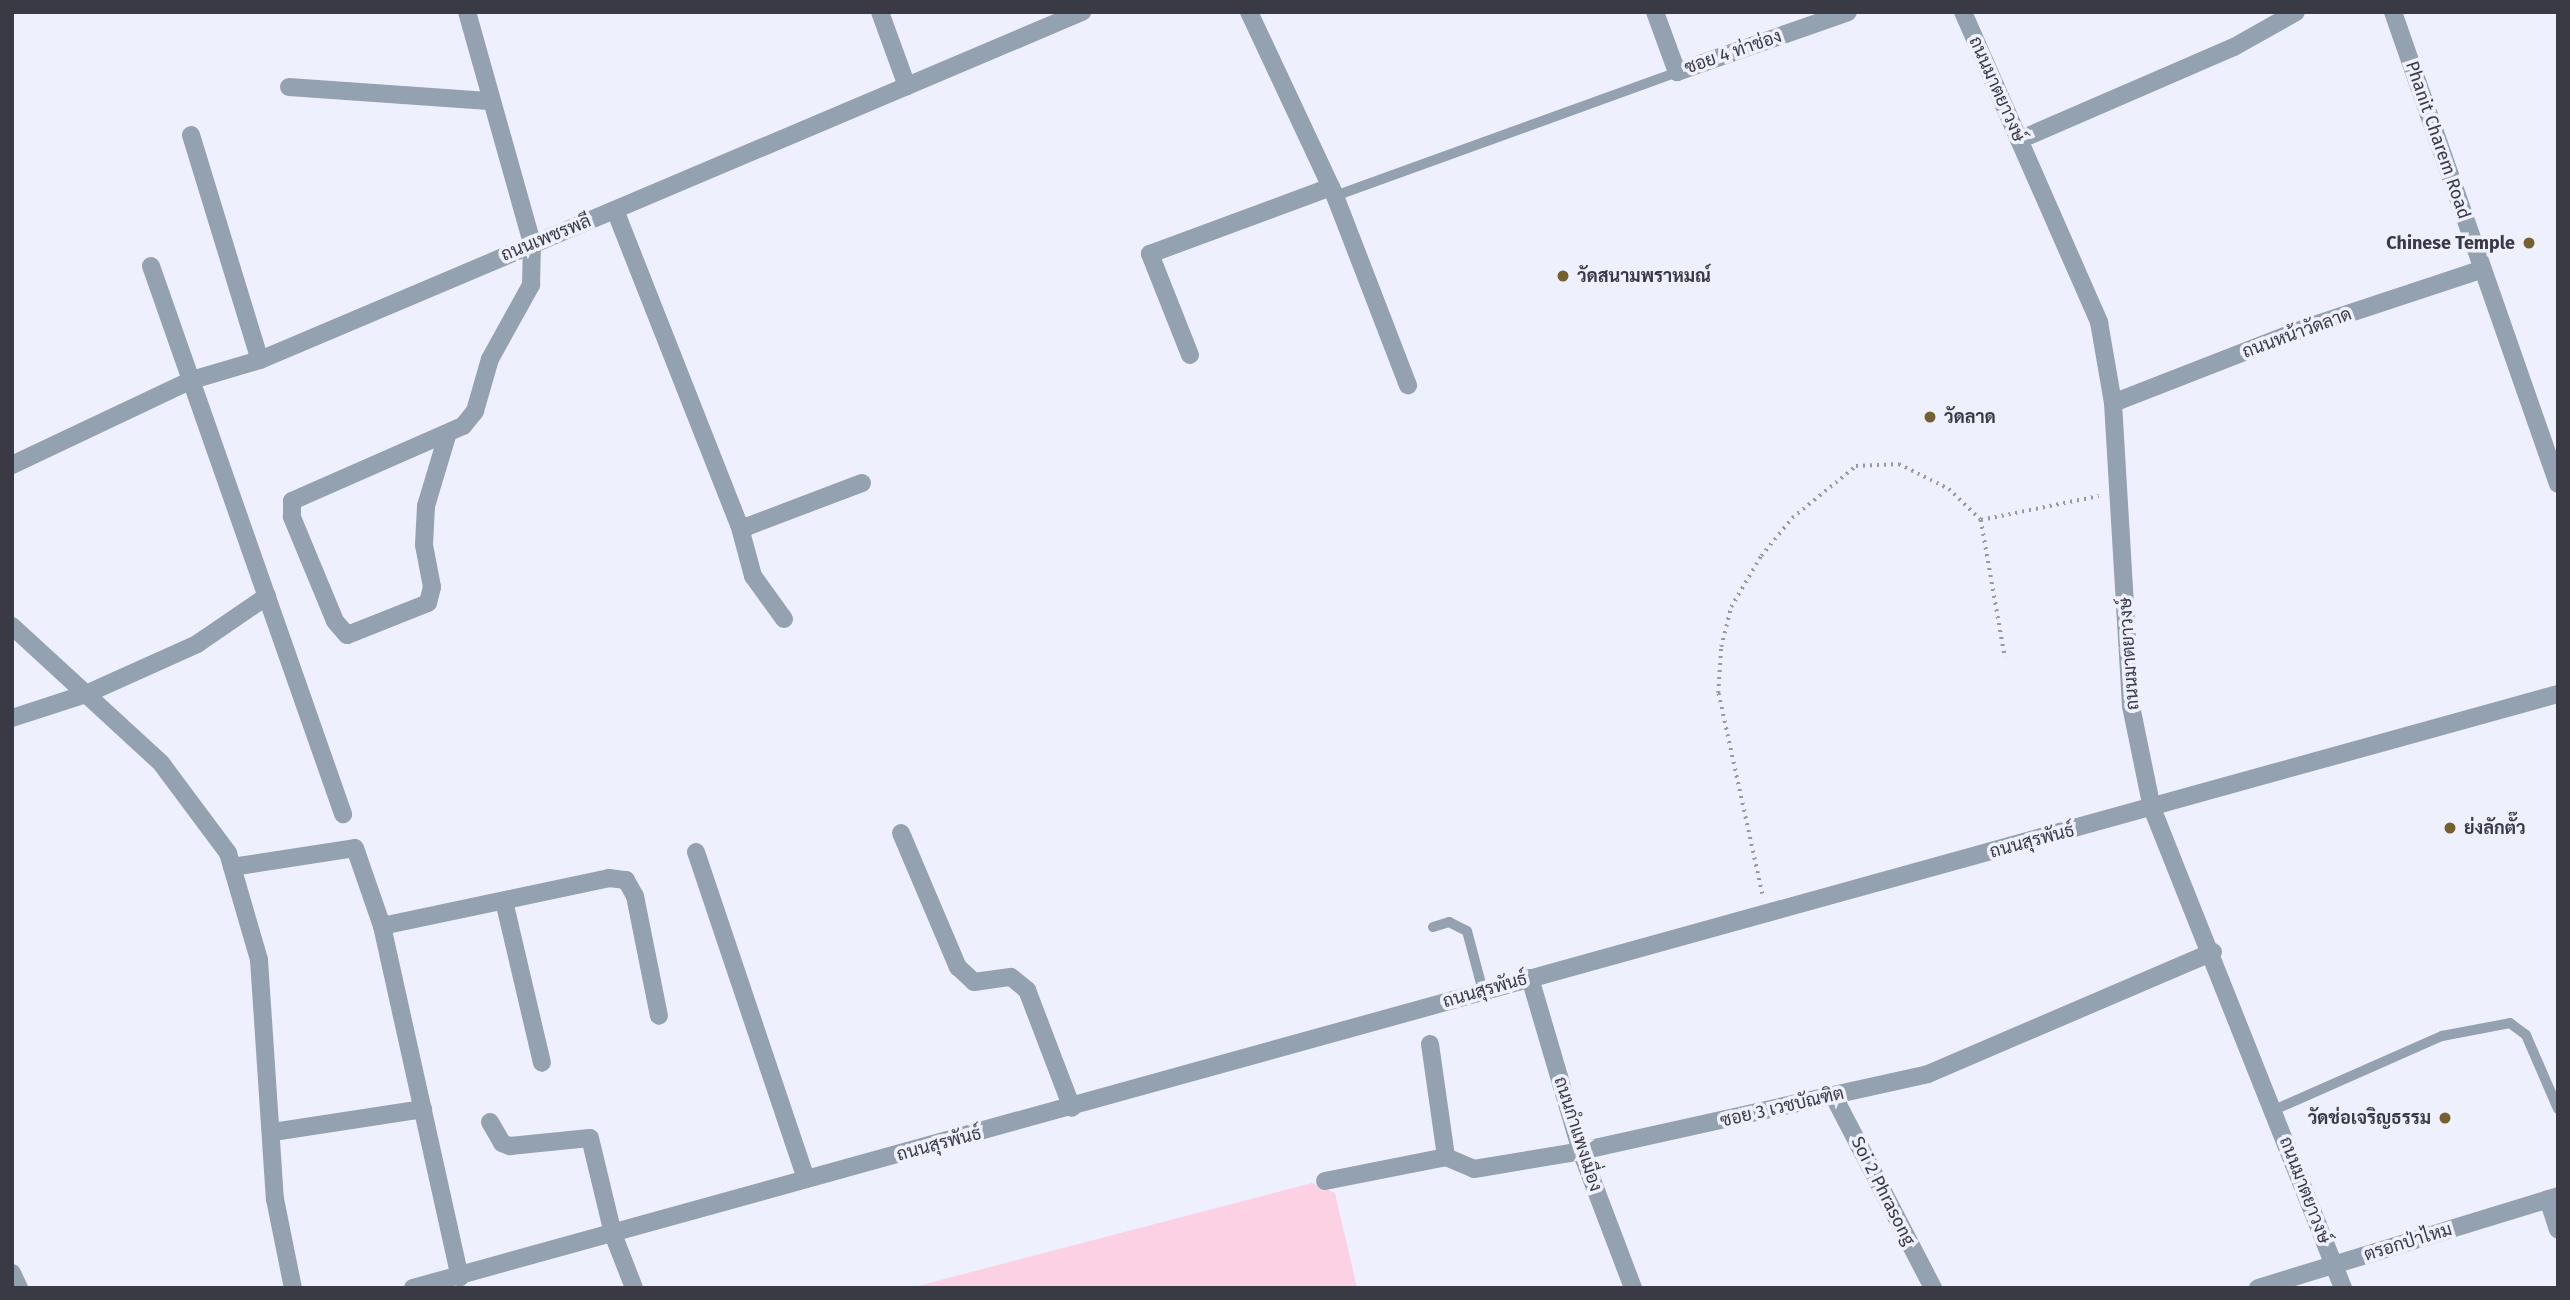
<!DOCTYPE html>
<meta charset="utf-8">
<style>
body{margin:0}
#map{position:relative;width:2570px;height:1300px;overflow:hidden;background:#eff0fe;font-family:"Fira Sans",Sarabun,sans-serif}
div>[style]{position:absolute}
.green>*{inset:0;background:#fcd1e4}
.path>*{height:3.5px;margin-top:-1.75px;transform-origin:0;background:repeating-linear-gradient(90deg,#9798a3 0 2px,transparent 0 7px)}
.service>*{height:10px;margin:-5px;padding:0 5px;transform-origin:5px;border-radius:5px;background:#94a1b1}
.minor>*{height:18px;margin:-9px;padding:0 9px;transform-origin:9px;border-radius:9px;background:#94a1b1}
.tertiary>*{height:18px;margin:-9px;padding:0 9px;transform-origin:9px;border-radius:9px;background:#94a1b1}
.dots>*{width:19px;height:19px;translate:-50% -50%;box-sizing:border-box;border:4px solid #eff0fe;border-radius:50%}
span{translate:-50% -50%;white-space:nowrap;text-align:center;line-height:1.15;-webkit-text-stroke:7px #eff0fe;paint-order:stroke}
.street-label{font-size:18px;color:#393a43}
.poi-label{font-size:18px;color:#393a43;font-weight:700}
.right{translate:-100% -50%;text-align:right}
.left{translate:0 -50%;text-align:left}
.frame{position:absolute;inset:0;border:14px solid #393a43;pointer-events:none}
</style>
<div id="map">
<div class="green">
<div style="clip-path:polygon(1312px 1183px,1335px 1193px,1357px 1288px,910px 1288px)"></div>
</div>
<div class="path">
<div style="left:1981px;top:520px;width:140px;rotate:80.1deg"></div>
<div style="left:1762px;top:894px;width:206px;rotate:-102.3deg"></div>
<div style="left:1718px;top:693px;width:46px;rotate:-86.3deg"></div>
<div style="left:1721px;top:647px;width:41px;rotate:-76deg"></div>
<div style="left:1731px;top:607px;width:59px;rotate:-59.5deg"></div>
<div style="left:1761px;top:556px;width:49px;rotate:-50.8deg"></div>
<div style="left:1792px;top:518px;width:82px;rotate:-39.1deg"></div>
<div style="left:1856px;top:466px;width:43px;rotate:-2.7deg"></div>
<div style="left:1899px;top:464px;width:56px;rotate:26.6deg"></div>
<div style="left:1949px;top:489px;width:45px;rotate:44.1deg"></div>
<div style="left:1981px;top:520px;width:120px;rotate:-11.5deg"></div>
</div>
<div class="service">
<div style="left:1335px;top:196px;width:364px;rotate:-19.9deg"></div>
<div style="left:1433px;top:927px;width:17px;rotate:-17deg"></div>
<div style="left:1449px;top:922px;width:20px;rotate:27deg"></div>
<div style="left:1467px;top:931px;width:62px;rotate:75.1deg"></div>
<div style="left:2274px;top:1110px;width:184px;rotate:-23.8deg"></div>
<div style="left:2442px;top:1036px;width:69px;rotate:-10.8deg"></div>
<div style="left:2510px;top:1023px;width:20px;rotate:37deg"></div>
<div style="left:2526px;top:1035px;width:81px;rotate:66.6deg"></div>
</div>
<div class="minor">
<div style="left:880px;top:12px;width:79px;rotate:70deg"></div>
<div style="left:1249px;top:12px;width:203px;rotate:64.9deg"></div>
<div style="left:1335px;top:196px;width:203px;rotate:68.9deg"></div>
<div style="left:1655px;top:12px;width:64px;rotate:69.9deg"></div>
<div style="left:1677px;top:72px;width:181px;rotate:-19.3deg"></div>
<div style="left:2393px;top:12px;width:500px;rotate:70.73deg"></div>
<div style="left:289px;top:87px;width:200px;rotate:4deg"></div>
<div style="left:191px;top:135px;width:235px;rotate:73deg"></div>
<div style="left:2019px;top:140px;width:234px;rotate:-23.4deg"></div>
<div style="left:2234px;top:47px;width:71px;rotate:-29.4deg"></div>
<div style="left:615px;top:210px;width:338px;rotate:68.5deg"></div>
<div style="left:739px;top:524px;width:8px;rotate:23deg"></div>
<div style="left:746px;top:527px;width:124px;rotate:-20.8deg"></div>
<div style="left:151px;top:266px;width:581px;rotate:70.69deg"></div>
<div style="left:1190px;top:355px;width:109px;rotate:-111.6deg"></div>
<div style="left:1150px;top:254px;width:193px;rotate:-20.3deg"></div>
<div style="left:2113px;top:403px;width:212px;rotate:-21.3deg"></div>
<div style="left:2311px;top:326px;width:181px;rotate:-18.3deg"></div>
<div style="left:447px;top:436px;width:73px;rotate:106.7deg"></div>
<div style="left:426px;top:506px;width:39px;rotate:93deg"></div>
<div style="left:424px;top:545px;width:43px;rotate:79.2deg"></div>
<div style="left:432px;top:587px;width:16px;rotate:104deg"></div>
<div style="left:428px;top:603px;width:87px;rotate:158.4deg"></div>
<div style="left:347px;top:635px;width:18px;rotate:-131deg"></div>
<div style="left:335px;top:621px;width:113px;rotate:-112.5deg"></div>
<div style="left:292px;top:517px;width:16px;rotate:-90deg"></div>
<div style="left:292px;top:501px;width:187px;rotate:-23.7deg"></div>
<div style="left:463px;top:426px;width:19px;rotate:-51deg"></div>
<div style="left:475px;top:411px;width:54px;rotate:-73.9deg"></div>
<div style="left:490px;top:359px;width:85px;rotate:-61deg"></div>
<div style="left:531px;top:285px;width:42px;rotate:-88.6deg"></div>
<div style="left:532px;top:243px;width:240px;rotate:-105.7deg"></div>
<div style="left:12px;top:465px;width:199px;rotate:-25.3deg"></div>
<div style="left:192px;top:380px;width:71px;rotate:-16.4deg"></div>
<div style="left:260px;top:360px;width:893px;rotate:-22.95deg"></div>
<div style="left:739px;top:524px;width:54px;rotate:74.9deg"></div>
<div style="left:753px;top:576px;width:53px;rotate:54.2deg"></div>
<div style="left:12px;top:626px;width:202px;rotate:42.6deg"></div>
<div style="left:161px;top:763px;width:112px;rotate:53.3deg"></div>
<div style="left:228px;top:853px;width:111px;rotate:73.8deg"></div>
<div style="left:259px;top:960px;width:240px;rotate:86.2deg"></div>
<div style="left:275px;top:1199px;width:91px;rotate:78.6deg"></div>
<div style="left:12px;top:718px;width:78px;rotate:-18deg"></div>
<div style="left:86px;top:694px;width:122px;rotate:-24.2deg"></div>
<div style="left:197px;top:644px;width:85px;rotate:-34.4deg"></div>
<div style="left:901px;top:833px;width:146px;rotate:67deg"></div>
<div style="left:958px;top:967px;width:22px;rotate:43deg"></div>
<div style="left:974px;top:982px;width:37px;rotate:-8deg"></div>
<div style="left:1011px;top:977px;width:21px;rotate:39deg"></div>
<div style="left:1027px;top:990px;width:126px;rotate:69.1deg"></div>
<div style="left:696px;top:852px;width:345px;rotate:71.4deg"></div>
<div style="left:232px;top:867px;width:124px;rotate:-8.8deg"></div>
<div style="left:355px;top:848px;width:83px;rotate:70.9deg"></div>
<div style="left:382px;top:926px;width:360px;rotate:77.5deg"></div>
<div style="left:504px;top:901px;width:166px;rotate:76.8deg"></div>
<div style="left:382px;top:926px;width:232px;rotate:-11.9deg"></div>
<div style="left:609px;top:878px;width:17px;rotate:7deg"></div>
<div style="left:626px;top:880px;width:18px;rotate:61deg"></div>
<div style="left:635px;top:896px;width:122px;rotate:78.7deg"></div>
<div style="left:1530px;top:978px;width:180px;rotate:73.6deg"></div>
<div style="left:1581px;top:1151px;width:147px;rotate:69.2deg"></div>
<div style="left:1430px;top:1044px;width:114px;rotate:81.9deg"></div>
<div style="left:1446px;top:1157px;width:30px;rotate:23deg"></div>
<div style="left:1474px;top:1169px;width:109px;rotate:-9.5deg"></div>
<div style="left:1581px;top:1151px;width:355px;rotate:-12.5deg"></div>
<div style="left:1928px;top:1074px;width:310px;rotate:-23.2deg"></div>
<div style="left:1833px;top:1095px;width:217px;rotate:62.6deg"></div>
<div style="left:490px;top:1122px;width:24px;rotate:60deg"></div>
<div style="left:502px;top:1143px;width:9px;rotate:21deg"></div>
<div style="left:510px;top:1146px;width:80px;rotate:-5.7deg"></div>
<div style="left:590px;top:1138px;width:99px;rotate:76.5deg"></div>
<div style="left:613px;top:1234px;width:58px;rotate:68.7deg"></div>
<div style="left:273px;top:1132px;width:152px;rotate:-8.7deg"></div>
<div style="left:1325px;top:1181px;width:123px;rotate:-11.2deg"></div>
<div style="left:2548px;top:1199px;width:32px;rotate:72deg"></div>
<div style="left:413px;top:1288px;width:2226px;rotate:-15.48deg"></div>
<div style="left:2258px;top:1288px;width:314px;rotate:-17deg"></div>
</div>
<div class="tertiary">
<div style="left:1963px;top:12px;width:339px;rotate:66.3deg"></div>
<div style="left:2099px;top:322px;width:82px;rotate:80.2deg"></div>
<div style="left:2113px;top:403px;width:304px;rotate:86.6deg"></div>
<div style="left:2131px;top:706px;width:104px;rotate:78.4deg"></div>
<div style="left:2152px;top:808px;width:517px;rotate:68.3deg"></div>
<div style="left:12px;top:1273px;width:17px;rotate:65deg"></div>
</div>
<div class="dots">
<div style="left:2529px;top:243px;background:#74612f"></div>
<div style="left:1563px;top:276px;background:#74612f"></div>
<div style="left:1930px;top:417px;background:#74612f"></div>
<div style="left:2450px;top:828px;background:#74612f"></div>
<div style="left:2445px;top:1118px;background:#74612f"></div>
</div>
<div class="street-label">
<span style="left:1733px;top:52px;rotate:-19deg">ซอย 4 ท่าช่อง</span>
<span style="left:1997px;top:89px;rotate:66deg">ถนนมาตยาวงษ์</span>
<span style="left:2438px;top:140px;rotate:71deg">Phanit Charem Road</span>
<span style="left:546px;top:238px;rotate:-22deg">ถนนเพชรพลี</span>
<span style="left:2297px;top:333px;rotate:-20deg">ถนนหน้าวัดลาด</span>
<span style="left:2129px;top:654px;rotate:-94deg">ถนนมาตยาวงษ์</span>
<span style="left:2032px;top:841px;rotate:-15deg">ถนนสุรพันธ์</span>
<span style="left:1485px;top:990px;rotate:-16deg">ถนนสุรพันธ์</span>
<span style="left:1782px;top:1107px;rotate:-13deg">ซอย 3 เวชบัณฑิต</span>
<span style="left:1578px;top:1134px;rotate:72deg">ถนนกำแพงเมี่อง</span>
<span style="left:939px;top:1144px;rotate:-15deg">ถนนสุรพันธ์</span>
<span style="left:2305px;top:1190px;rotate:69deg">ถนนมาตยาวงษ์</span>
<span style="left:1883px;top:1191px;rotate:63deg">Soi 2 Phrasong</span>
<span style="left:2408px;top:1242px;rotate:-17deg">ตรอกป่าไหม</span>
</div>
<div class="poi-label">
<span class="right" style="left:2515px;top:243px">Chinese Temple</span>
<span class="left" style="left:1577px;top:276px">วัดสนามพราหมณ์</span>
<span class="left" style="left:1944px;top:417px">วัดลาด</span>
<span class="left" style="left:2464px;top:828px">ย่งลักตั๊ว</span>
<span class="right" style="left:2431px;top:1118px">วัดช่อเจริญธรรม</span>
</div>
<div class="frame"></div>
</div>
